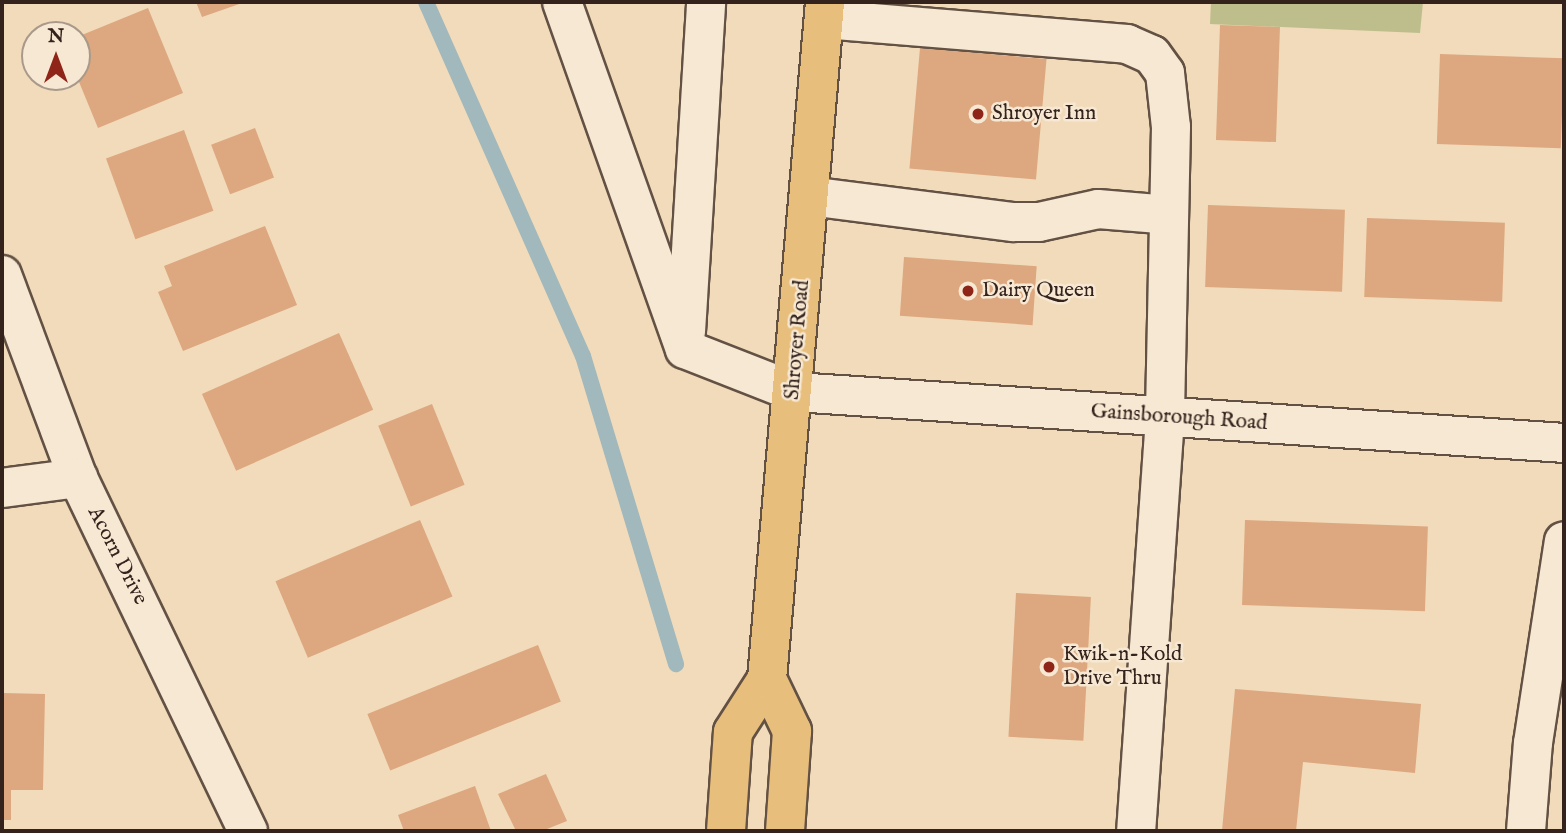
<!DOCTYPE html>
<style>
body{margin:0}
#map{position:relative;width:1566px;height:833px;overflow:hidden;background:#f1dbba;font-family:"IM FELL English",serif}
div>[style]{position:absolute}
.green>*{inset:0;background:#bebe8c}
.stream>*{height:16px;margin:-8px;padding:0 8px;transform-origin:8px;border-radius:8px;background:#a1b8bc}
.building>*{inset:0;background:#dda77f;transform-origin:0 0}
.roads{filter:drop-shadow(2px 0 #635144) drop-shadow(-2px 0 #635144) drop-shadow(0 2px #635144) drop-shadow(0 -2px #635144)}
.minor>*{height:38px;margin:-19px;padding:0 19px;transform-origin:19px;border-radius:19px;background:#f6e8d2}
.major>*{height:38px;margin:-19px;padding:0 19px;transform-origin:19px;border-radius:19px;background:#e8be7d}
.dots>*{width:19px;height:19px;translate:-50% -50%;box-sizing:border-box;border:4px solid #f6e8d2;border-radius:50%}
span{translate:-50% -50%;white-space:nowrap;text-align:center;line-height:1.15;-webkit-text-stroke:5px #f6e8d2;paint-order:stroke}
.poi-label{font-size:21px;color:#34231d}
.left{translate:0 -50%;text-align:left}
.street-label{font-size:21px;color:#34231d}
.frame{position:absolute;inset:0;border:4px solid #34231d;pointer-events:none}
.north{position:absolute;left:21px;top:21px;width:70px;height:70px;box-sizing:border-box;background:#f6e8d2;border:2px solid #a8998a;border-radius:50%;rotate:0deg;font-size:19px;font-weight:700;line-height:28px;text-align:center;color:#34231d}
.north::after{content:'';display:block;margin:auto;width:24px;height:32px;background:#8f2418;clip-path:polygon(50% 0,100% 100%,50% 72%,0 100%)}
</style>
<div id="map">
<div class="green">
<div style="clip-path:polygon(1211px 2px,1423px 2px,1420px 33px,1210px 24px)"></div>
</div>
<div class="stream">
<div style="left:426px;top:2px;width:387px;rotate:66.1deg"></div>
<div style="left:583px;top:356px;width:322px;rotate:73.2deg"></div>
</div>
<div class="building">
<div style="clip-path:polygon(196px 2px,245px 2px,202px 17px)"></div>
<div style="clip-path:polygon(148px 8px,183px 93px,98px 128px,77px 77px,77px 37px)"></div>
<div style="left:1220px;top:25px;width:60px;height:115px;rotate:2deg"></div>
<div style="left:920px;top:48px;width:127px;height:121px;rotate:5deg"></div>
<div style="left:1440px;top:54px;width:124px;height:90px;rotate:2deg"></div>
<div style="left:255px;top:128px;width:53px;height:47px;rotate:69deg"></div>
<div style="left:184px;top:130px;width:86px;height:83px;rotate:70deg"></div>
<div style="left:1208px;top:205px;width:137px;height:82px;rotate:2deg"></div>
<div style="left:1367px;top:218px;width:138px;height:79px;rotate:2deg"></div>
<div style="clip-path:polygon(265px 226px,297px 305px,183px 351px,158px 292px,172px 286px,164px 266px)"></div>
<div style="left:904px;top:257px;width:133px;height:59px;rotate:4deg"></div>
<div style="left:339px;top:333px;width:84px;height:150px;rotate:66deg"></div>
<div style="left:432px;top:404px;width:87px;height:58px;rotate:68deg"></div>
<div style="left:420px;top:520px;width:83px;height:157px;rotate:67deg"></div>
<div style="left:1245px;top:520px;width:183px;height:85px;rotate:2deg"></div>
<div style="left:1016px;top:593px;width:75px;height:144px;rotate:3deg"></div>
<div style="left:538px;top:645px;width:61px;height:184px;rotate:68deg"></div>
<div style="clip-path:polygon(1235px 689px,1421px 704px,1415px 773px,1303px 762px,1296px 831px,1222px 831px)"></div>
<div style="clip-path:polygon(2px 693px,45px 694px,43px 790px,11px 790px,11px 820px,2px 820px)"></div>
<div style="clip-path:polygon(546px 774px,567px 821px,542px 831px,516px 831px,498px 794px)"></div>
<div style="clip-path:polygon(475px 786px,491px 831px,404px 831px,398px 815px)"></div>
</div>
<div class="roads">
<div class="minor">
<div style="left:562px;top:2px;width:368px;rotate:70.5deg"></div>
<div style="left:685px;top:349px;width:118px;rotate:21.4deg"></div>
<div style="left:795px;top:392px;width:771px;rotate:3.79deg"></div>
<div style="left:824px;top:19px;width:304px;rotate:4.7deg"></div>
<div style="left:1127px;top:44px;width:27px;rotate:24deg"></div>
<div style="left:1152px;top:55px;width:22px;rotate:54deg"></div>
<div style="left:1165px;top:73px;width:54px;rotate:83.7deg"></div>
<div style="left:1171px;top:127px;width:291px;rotate:91.2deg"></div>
<div style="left:1165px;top:418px;width:414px;rotate:94deg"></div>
<div style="left:809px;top:196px;width:206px;rotate:7.3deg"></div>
<div style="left:1013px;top:222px;width:26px"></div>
<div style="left:1039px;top:222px;width:60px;rotate:-12.4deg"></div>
<div style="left:1098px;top:209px;width:71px;rotate:4.8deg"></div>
<div style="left:2px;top:275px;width:217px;rotate:69.5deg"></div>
<div style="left:78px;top:478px;width:392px;rotate:64.3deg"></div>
<div style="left:686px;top:332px;width:331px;rotate:-86.5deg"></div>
<div style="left:2px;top:488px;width:77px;rotate:-7.5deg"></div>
<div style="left:1526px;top:831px;width:88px;rotate:-85.5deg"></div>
<div style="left:1533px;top:743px;width:204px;rotate:-81.3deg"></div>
</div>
<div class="major">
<div style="left:767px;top:679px;width:58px;rotate:64.3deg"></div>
<div style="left:792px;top:731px;width:100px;rotate:94deg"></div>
<div style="left:726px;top:831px;width:99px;rotate:-86deg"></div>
<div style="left:733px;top:732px;width:63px;rotate:-57.3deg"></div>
<div style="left:767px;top:679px;width:679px;rotate:-85.1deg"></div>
</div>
</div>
<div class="dots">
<div style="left:978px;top:114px;background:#8f2418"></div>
<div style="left:968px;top:291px;background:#8f2418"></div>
<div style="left:1049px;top:667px;background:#8f2418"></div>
</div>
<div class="poi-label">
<span class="left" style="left:992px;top:114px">Shroyer Inn</span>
<span class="left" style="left:982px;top:291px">Dairy Queen</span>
<span class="left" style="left:1063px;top:667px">Kwik-n-Kold<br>Drive Thru</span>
</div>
<div class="street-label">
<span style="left:798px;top:340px;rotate:-85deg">Shroyer Road</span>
<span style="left:1179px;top:418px;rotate:4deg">Gainsborough Road</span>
<span style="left:117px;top:556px;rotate:63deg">Acorn Drive</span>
</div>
<div class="frame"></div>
<div class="north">N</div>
</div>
